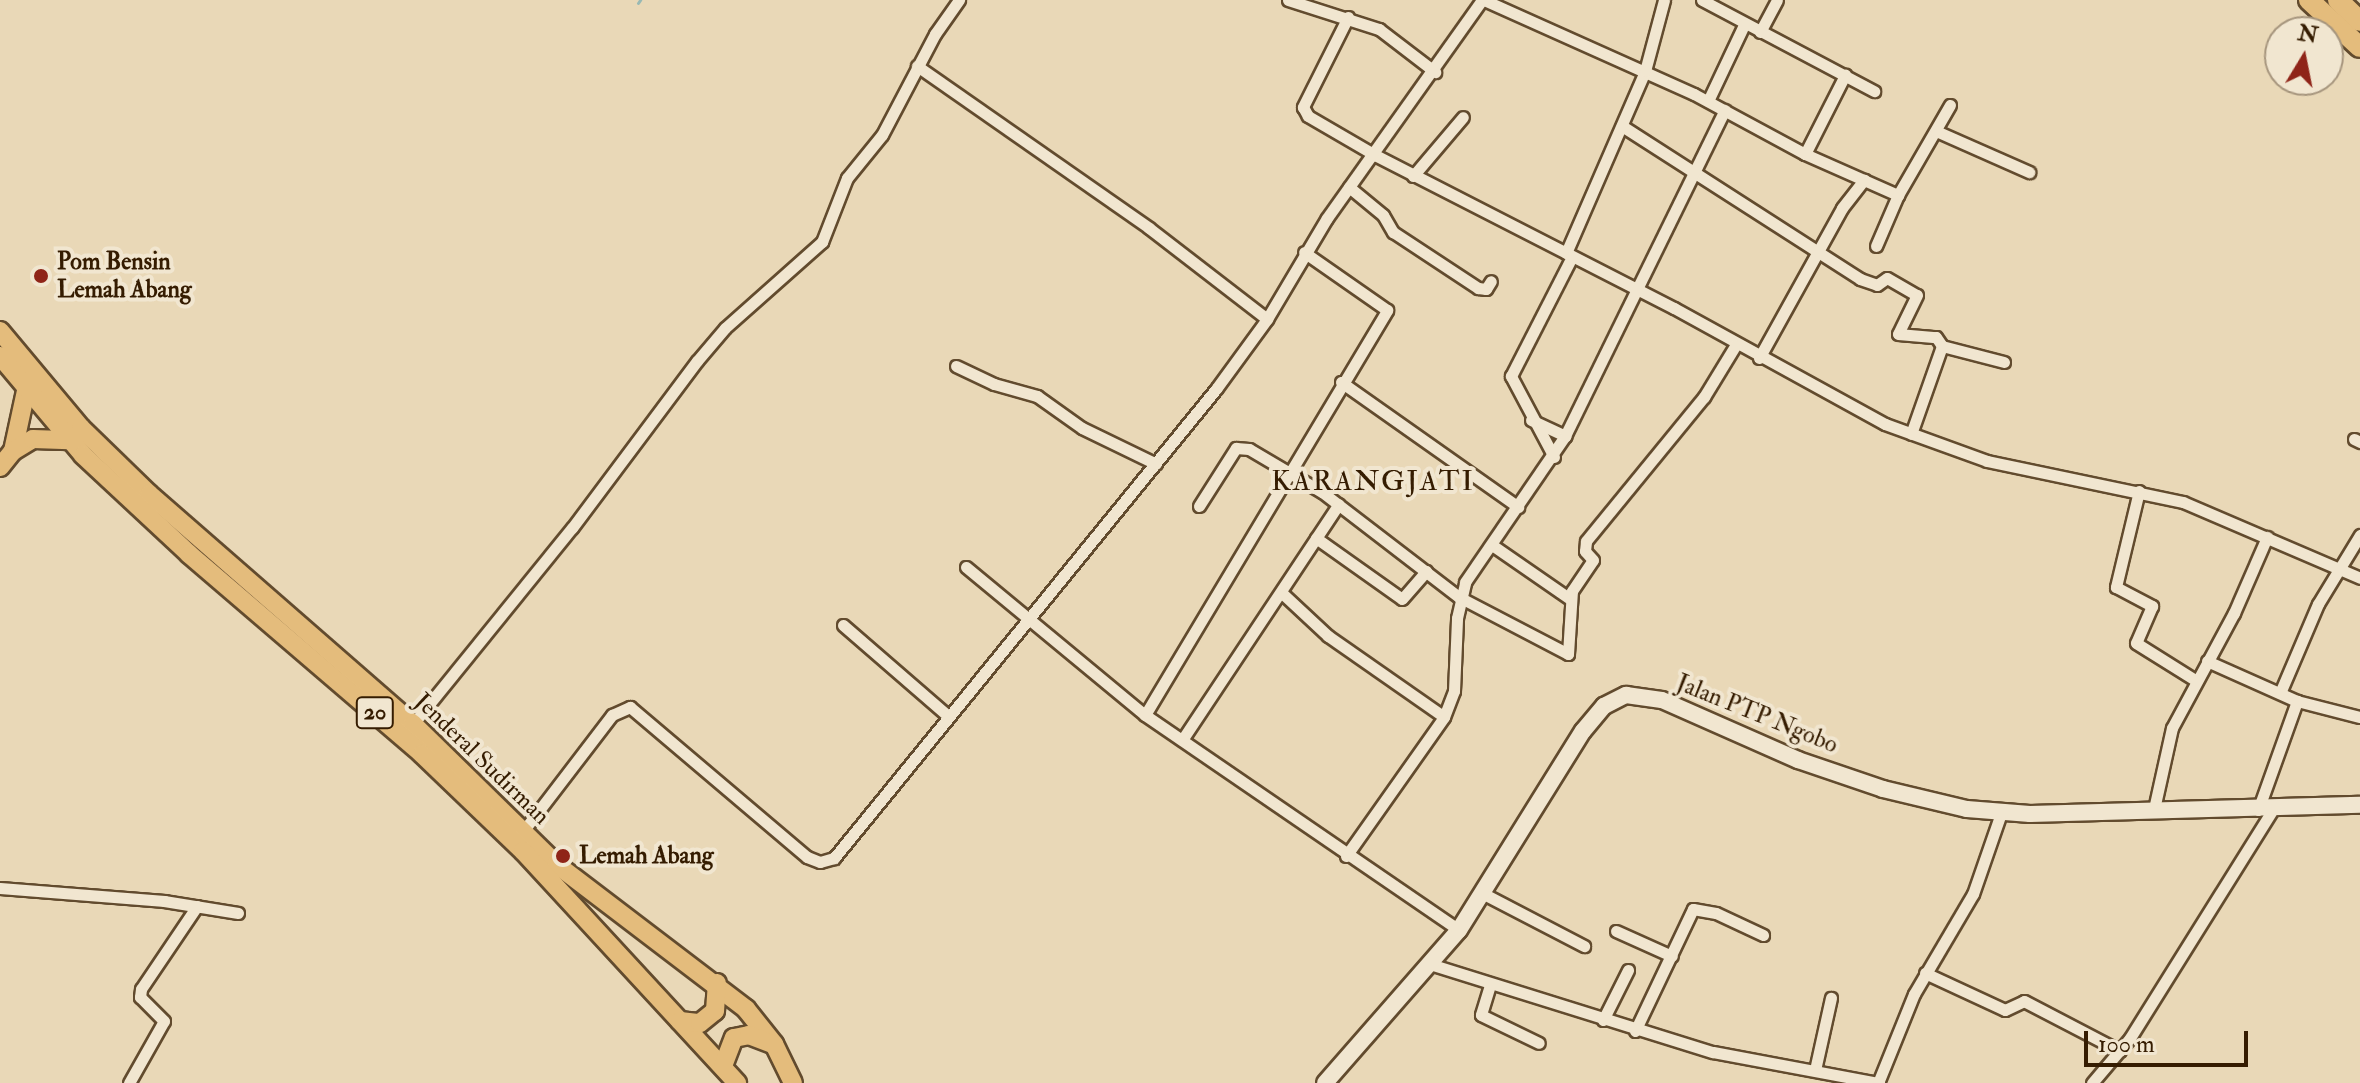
<!DOCTYPE html>
<style>
body{margin:0}
#map{position:relative;width:2360px;height:1083px;overflow:hidden;background:#e9d8b7;font-family:"IM FELL Double Pica",serif}
div>[style]{position:absolute}
.stream>*{height:3px;margin:-1.5px;padding:0 1.5px;transform-origin:1.5px;border-radius:1.5px;background:#98b9b4}
.roads{filter:drop-shadow(2px 0 #624b2e) drop-shadow(-2px 0 #624b2e) drop-shadow(0 2px #624b2e) drop-shadow(0 -2px #624b2e)}
.minor>*{height:11px;margin:-5.5px;padding:0 5.5px;transform-origin:5.5px;border-radius:5.5px;background:#f1e6d0}
.secondary>*{height:16px;margin:-8px;padding:0 8px;transform-origin:8px;border-radius:8px;background:#f1e6d0}
.primary>*{height:18px;margin:-9px;padding:0 9px;transform-origin:9px;border-radius:9px;background:#e4bc7c}
.trunk>*{height:18px;margin:-9px;padding:0 9px;transform-origin:9px;border-radius:9px;background:#e4bc7c}
.motorway>*{height:20px;margin:-10px;padding:0 10px;transform-origin:10px;border-radius:10px;background:#e4bc7c}
.dots>*{width:22px;height:22px;translate:-50% -50%;box-sizing:border-box;border:4px solid #f1e6d0;border-radius:50%}
span{translate:-50% -50%;white-space:nowrap;text-align:center;line-height:1.15;-webkit-text-stroke:8px #f1e6d0;paint-order:stroke}
.shield-label span{padding:2px 6px;background:#f1e6d0;border:2px solid;border-radius:6px;-webkit-text-stroke-width:0}
.shield-label{font-size:22px;color:#351c01;font-weight:700}
.poi-label{font-size:24px;color:#351c01;font-weight:700}
.left{translate:0 -50%;text-align:left}
.street-label{font-size:24px;color:#351c01}
.quarter-label{font-size:28px;color:#351c01;letter-spacing:2px}
.north{position:absolute;left:2264px;top:16px;width:80px;height:80px;box-sizing:border-box;background:#f1e6d0;border:2px solid #a6957d;border-radius:50%;rotate:10deg;font-size:22px;font-weight:700;line-height:32px;text-align:center;color:#351c01}
.north::after{content:'';display:block;margin:auto;width:28px;height:36px;background:#8f2418;clip-path:polygon(50% 0,100% 100%,50% 72%,0 100%)}
.scale{position:absolute;left:2084px;top:1031px;width:164px;height:36px;box-sizing:border-box;border:4px solid #351c01;border-top:0;padding-left:10px;font-size:24px;line-height:28px;white-space:nowrap;color:#351c01;-webkit-text-stroke:6px #f1e6d0;paint-order:stroke}
</style>
<div id="map">
<div class="stream">
<div style="left:638px;top:3px;width:4px;rotate:-56deg"></div>
</div>
<div class="roads">
<div class="minor">
<div style="left:1288px;top:0;width:96px;rotate:17.7deg"></div>
<div style="left:1379px;top:29px;width:71px;rotate:37.5deg"></div>
<div style="left:1484px;top:0;width:230px;rotate:24.1deg"></div>
<div style="left:1694px;top:94px;width:126px;rotate:28.4deg"></div>
<div style="left:1805px;top:154px;width:102px;rotate:23.8deg"></div>
<div style="left:1898px;top:195px;width:104px;rotate:-60deg"></div>
<div style="left:1702px;top:0;width:195px;rotate:27.9deg"></div>
<div style="left:1348px;top:17px;width:101px;rotate:116.6deg"></div>
<div style="left:1303px;top:107px;width:10px;rotate:61deg"></div>
<div style="left:1308px;top:116px;width:78px;rotate:30.2deg"></div>
<div style="left:1375px;top:155px;width:336px;rotate:27.1deg"></div>
<div style="left:1674px;top:308px;width:241px;rotate:28.8deg"></div>
<div style="left:1885px;top:424px;width:109px;rotate:19.9deg"></div>
<div style="left:1987px;top:461px;width:200px;rotate:11.8deg"></div>
<div style="left:2183px;top:502px;width:193px;rotate:23.2deg"></div>
<div style="left:1760px;top:32px;width:36px;rotate:-62deg"></div>
<div style="left:917px;top:66px;width:283px;rotate:34.9deg"></div>
<div style="left:1149px;top:228px;width:149px;rotate:37.6deg"></div>
<div style="left:1708px;top:101px;width:84px;rotate:-64.7deg"></div>
<div style="left:1622px;top:126px;width:283px;rotate:32.7deg"></div>
<div style="left:1860px;top:279px;width:18px;rotate:19deg"></div>
<div style="left:1877px;top:285px;width:12px;rotate:-35deg"></div>
<div style="left:1887px;top:278px;width:34px;rotate:30deg"></div>
<div style="left:1917px;top:295px;width:43px;rotate:116deg"></div>
<div style="left:1898px;top:334px;width:38px;rotate:5deg"></div>
<div style="left:1936px;top:337px;width:11px;rotate:56deg"></div>
<div style="left:1942px;top:346px;width:93px;rotate:109.4deg"></div>
<div style="left:1936px;top:131px;width:102px;rotate:23.8deg"></div>
<div style="left:1805px;top:154px;width:89px;rotate:-63.1deg"></div>
<div style="left:1413px;top:176px;width:77px;rotate:-49.7deg"></div>
<div style="left:1349px;top:187px;width:44px;rotate:39.5deg"></div>
<div style="left:1383px;top:215px;width:20px;rotate:60deg"></div>
<div style="left:1393px;top:232px;width:102px;rotate:33.4deg"></div>
<div style="left:1478px;top:288px;width:8px;rotate:7deg"></div>
<div style="left:1486px;top:289px;width:9px;rotate:-58deg"></div>
<div style="left:1876px;top:246px;width:56px;rotate:-66.7deg"></div>
<div style="left:1566px;top:253px;width:198px;rotate:-66.5deg"></div>
<div style="left:1645px;top:71px;width:73px;rotate:-75deg"></div>
<div style="left:1942px;top:346px;width:64px;rotate:14.5deg"></div>
<div style="left:1759px;top:358px;width:171px;rotate:-61deg"></div>
<div style="left:1842px;top:208px;width:36px;rotate:-52deg"></div>
<div style="left:956px;top:366px;width:42px;rotate:25.3deg"></div>
<div style="left:994px;top:384px;width:45px;rotate:15.6deg"></div>
<div style="left:1037px;top:396px;width:55px;rotate:35.4deg"></div>
<div style="left:1082px;top:428px;width:82px;rotate:25.9deg"></div>
<div style="left:1341px;top:382px;width:217px;rotate:35.2deg"></div>
<div style="left:1531px;top:420px;width:38px;rotate:25deg"></div>
<div style="left:2354px;top:439px;width:7px;rotate:27deg"></div>
<div style="left:1554px;top:457px;width:92px;rotate:-118deg"></div>
<div style="left:1511px;top:376px;width:134px;rotate:-62.9deg"></div>
<div style="left:2139px;top:491px;width:99px;rotate:103.5deg"></div>
<div style="left:2116px;top:587px;width:41px;rotate:27.8deg"></div>
<div style="left:2152px;top:606px;width:40px;rotate:113.4deg"></div>
<div style="left:2136px;top:643px;width:70px;rotate:32.1deg"></div>
<div style="left:1199px;top:506px;width:69px;rotate:-57.5deg"></div>
<div style="left:1236px;top:448px;width:13px;rotate:4deg"></div>
<div style="left:1249px;top:449px;width:85px;rotate:30.5deg"></div>
<div style="left:1322px;top:492px;width:173px;rotate:37.5deg"></div>
<div style="left:1459px;top:597px;width:123px;rotate:27.6deg"></div>
<div style="left:1568px;top:654px;width:63px;rotate:-86.4deg"></div>
<div style="left:1572px;top:591px;width:37px;rotate:-56deg"></div>
<div style="left:1593px;top:560px;width:12px;rotate:-132deg"></div>
<div style="left:1585px;top:551px;width:10px;rotate:-84deg"></div>
<div style="left:1586px;top:541px;width:186px;rotate:-50.7deg"></div>
<div style="left:1704px;top:397px;width:60px;rotate:-58.7deg"></div>
<div style="left:1316px;top:538px;width:105px;rotate:35.3deg"></div>
<div style="left:1402px;top:599px;width:37px;rotate:-49deg"></div>
<div style="left:1492px;top:545px;width:95px;rotate:34.7deg"></div>
<div style="left:966px;top:567px;width:232px;rotate:39.6deg"></div>
<div style="left:1145px;top:715px;width:381px;rotate:34.4deg"></div>
<div style="left:1283px;top:594px;width:62px;rotate:43deg"></div>
<div style="left:1328px;top:636px;width:141px;rotate:34.9deg"></div>
<div style="left:843px;top:625px;width:139px;rotate:40.9deg"></div>
<div style="left:2207px;top:661px;width:98px;rotate:24deg"></div>
<div style="left:2297px;top:701px;width:65px;rotate:14.3deg"></div>
<div style="left:2280px;top:693px;width:97px;rotate:-66.9deg"></div>
<div style="left:2318px;top:604px;width:81px;rotate:-58.7deg"></div>
<div style="left:1145px;top:715px;width:472px;rotate:-59.1deg"></div>
<div style="left:1387px;top:310px;width:101px;rotate:-145.1deg"></div>
<div style="left:413px;top:724px;width:252px;rotate:-51deg"></div>
<div style="left:572px;top:528px;width:209px;rotate:-53.2deg"></div>
<div style="left:697px;top:361px;width:43px;rotate:-49.7deg"></div>
<div style="left:725px;top:328px;width:130px;rotate:-41.6deg"></div>
<div style="left:822px;top:242px;width:69px;rotate:-68.7deg"></div>
<div style="left:847px;top:178px;width:55px;rotate:-50.9deg"></div>
<div style="left:882px;top:135px;width:114px;rotate:-62.3deg"></div>
<div style="left:935px;top:34px;width:42px;rotate:-54.8deg"></div>
<div style="left:1182px;top:740px;width:283px;rotate:-56.4deg"></div>
<div style="left:2154px;top:809px;width:83px;rotate:-77.5deg"></div>
<div style="left:2172px;top:728px;width:131px;rotate:-61.7deg"></div>
<div style="left:2234px;top:613px;width:83px;rotate:-66.5deg"></div>
<div style="left:2258px;top:810px;width:116px;rotate:-70.3deg"></div>
<div style="left:524px;top:830px;width:145px;rotate:-52.6deg"></div>
<div style="left:612px;top:715px;width:20px;rotate:-24deg"></div>
<div style="left:630px;top:707px;width:232px;rotate:40.3deg"></div>
<div style="left:807px;top:857px;width:14px;rotate:21deg"></div>
<div style="left:820px;top:862px;width:15px;rotate:-16deg"></div>
<div style="left:834px;top:858px;width:605px;rotate:-50.84deg"></div>
<div style="left:1216px;top:389px;width:87px;rotate:-53.9deg"></div>
<div style="left:1267px;top:319px;width:117px;rotate:-59.3deg"></div>
<div style="left:1327px;top:218px;width:267px;rotate:-54.6deg"></div>
<div style="left:1346px;top:856px;width:170px;rotate:-54.8deg"></div>
<div style="left:1444px;top:717px;width:28px;rotate:-69deg"></div>
<div style="left:1454px;top:691px;width:73px;rotate:-87.6deg"></div>
<div style="left:1457px;top:618px;width:37px;rotate:-77deg"></div>
<div style="left:1465px;top:582px;width:177px;rotate:-55.6deg"></div>
<div style="left:1565px;top:436px;width:363px;rotate:-63.9deg"></div>
<div style="left:0;top:888px;width:165px;rotate:4.5deg"></div>
<div style="left:164px;top:901px;width:75px;rotate:9.2deg"></div>
<div style="left:1484px;top:894px;width:113px;rotate:27.5deg"></div>
<div style="left:1616px;top:931px;width:61px;rotate:24.1deg"></div>
<div style="left:1433px;top:965px;width:293px;rotate:17.3deg"></div>
<div style="left:1713px;top:1052px;width:169px;rotate:10.6deg"></div>
<div style="left:1925px;top:973px;width:88px;rotate:24.8deg"></div>
<div style="left:2005px;top:1010px;width:21px;rotate:-25deg"></div>
<div style="left:2024px;top:1001px;width:108px;rotate:27.5deg"></div>
<div style="left:1490px;top:985px;width:31px;rotate:107deg"></div>
<div style="left:1481px;top:1015px;width:64px;rotate:25.8deg"></div>
<div style="left:1603px;top:1020px;width:56px;rotate:-63.4deg"></div>
<div style="left:1635px;top:1031px;width:135px;rotate:-64.6deg"></div>
<div style="left:1693px;top:909px;width:23px;rotate:10deg"></div>
<div style="left:1716px;top:913px;width:52px;rotate:25.1deg"></div>
<div style="left:1815px;top:1070px;width:74px;rotate:-77.5deg"></div>
<div style="left:129px;top:1083px;width:71px;rotate:-60.6deg"></div>
<div style="left:164px;top:1021px;width:34px;rotate:-135deg"></div>
<div style="left:140px;top:997px;width:8px;rotate:-83deg"></div>
<div style="left:141px;top:989px;width:100px;rotate:-56deg"></div>
<div style="left:1878px;top:1083px;width:96px;rotate:-68deg"></div>
<div style="left:1914px;top:994px;width:116px;rotate:-59.5deg"></div>
<div style="left:1973px;top:894px;width:86px;rotate:-70.9deg"></div>
<div style="left:2092px;top:1083px;width:59px;rotate:-49.8deg"></div>
<div style="left:2130px;top:1038px;width:268px;rotate:-58deg"></div>
</div>
<div class="secondary">
<div style="left:1325px;top:1083px;width:203px;rotate:-48.8deg"></div>
<div style="left:1459px;top:930px;width:234px;rotate:-58.1deg"></div>
<div style="left:1583px;top:731px;width:33px;rotate:-50deg"></div>
<div style="left:1604px;top:706px;width:25px;rotate:-27deg"></div>
<div style="left:1626px;top:695px;width:36px;rotate:8deg"></div>
<div style="left:1662px;top:700px;width:149px;rotate:23.8deg"></div>
<div style="left:1798px;top:760px;width:90px;rotate:18.8deg"></div>
<div style="left:1883px;top:789px;width:86px;rotate:13.4deg"></div>
<div style="left:1967px;top:809px;width:63px;rotate:4.5deg"></div>
<div style="left:2030px;top:814px;width:330px;rotate:-1.6deg"></div>
</div>
<div class="primary">
<div style="left:13px;top:451px;width:61px;rotate:-77.8deg"></div>
<div style="left:0;top:467px;width:21px;rotate:-51deg"></div>
<div style="left:13px;top:451px;width:23px;rotate:-31deg"></div>
<div style="left:33px;top:439px;width:37px;rotate:2deg"></div>
</div>
<div class="trunk">
<div style="left:0;top:331px;width:126px;rotate:50.1deg"></div>
<div style="left:81px;top:428px;width:95px;rotate:44.1deg"></div>
<div style="left:149px;top:494px;width:350px;rotate:41.1deg"></div>
<div style="left:413px;top:724px;width:200px;rotate:44.4deg"></div>
<div style="left:556px;top:864px;width:239px;rotate:37.3deg"></div>
<div style="left:746px;top:1009px;width:45px;rotate:51.3deg"></div>
<div style="left:774px;top:1044px;width:43px;rotate:64deg"></div>
<div style="left:0;top:356px;width:129px;rotate:50deg"></div>
<div style="left:83px;top:455px;width:145px;rotate:43deg"></div>
<div style="left:189px;top:554px;width:307px;rotate:40.6deg"></div>
<div style="left:422px;top:754px;width:140px;rotate:43.8deg"></div>
<div style="left:523px;top:851px;width:316px;rotate:47.3deg"></div>
<div style="left:680px;top:1021px;width:20px;rotate:6deg"></div>
<div style="left:700px;top:1023px;width:19px;rotate:-39deg"></div>
<div style="left:715px;top:1011px;width:28px;rotate:-86deg"></div>
<div style="left:723px;top:1066px;width:30px;rotate:-69deg"></div>
<div style="left:734px;top:1038px;width:15px;rotate:-11deg"></div>
<div style="left:749px;top:1035px;width:26px;rotate:21deg"></div>
</div>
<div class="motorway">
<div style="left:2309px;top:0;width:69px;rotate:42.7deg"></div>
<div style="left:2338px;top:0;width:30px;rotate:44deg"></div>
</div>
</div>
<div class="dots">
<div style="left:41px;top:276px;background:#8f2418"></div>
<div style="left:563px;top:856px;background:#8f2418"></div>
</div>
<div class="shield-label">
<span style="left:375px;top:713px">20</span>
</div>
<div class="poi-label">
<span class="left" style="left:57px;top:276px">Pom Bensin<br>Lemah Abang</span>
<span class="left" style="left:579px;top:856px">Lemah Abang</span>
</div>
<div class="street-label">
<span style="left:1757px;top:714px;rotate:22deg">Jalan PTP Ngobo</span>
<span style="left:482px;top:759px;rotate:44deg">Jenderal Sudirman</span>
</div>
<div class="quarter-label">
<span style="left:1373px;top:482px">KARANGJATI</span>
</div>
<div class="north">N</div>
<div class="scale">100 m</div>
</div>
